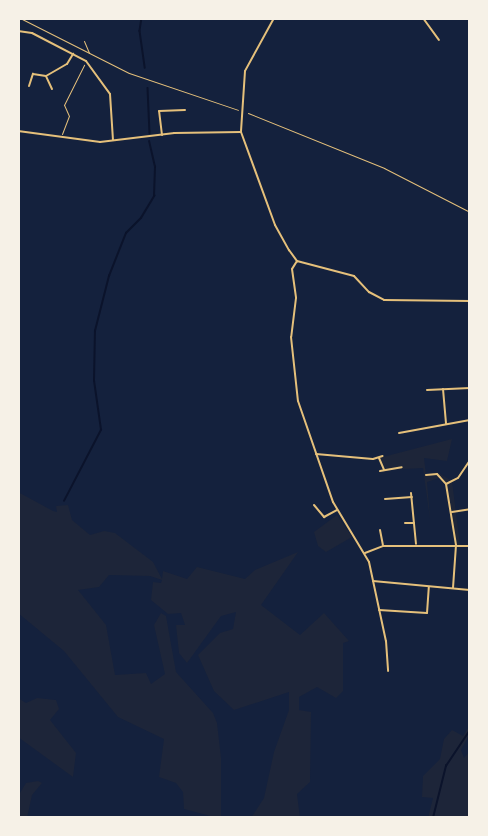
<!DOCTYPE html>
<style>
body{margin:0}
#map{position:relative;width:488px;height:836px;overflow:hidden;background:#14213d;font-family:Overpass,sans-serif}
div>[style]{position:absolute}
.green>*{inset:0;background:#1d2539}
.stream>*{height:1.5px;margin:-0.75px;padding:0 0.75px;transform-origin:0.75px;border-radius:0.75px;background:#0b132b}
.path>*{height:1px;margin:-0.5px;padding:0 0.5px;transform-origin:0.5px;border-radius:0.5px;background:#e5c07b}
.minor>*{height:2px;margin:-1px;padding:0 1px;transform-origin:1px;border-radius:1px;background:#e5c07b}
.tertiary>*{height:2px;margin:-1px;padding:0 1px;transform-origin:1px;border-radius:1px;background:#e5c07b}
span{translate:-50% -50%;white-space:nowrap;text-align:center;line-height:1.15;-webkit-text-stroke:5px #f6f1e7;paint-order:stroke}
.frame{position:absolute;inset:0;border:20px solid #f6f1e7;pointer-events:none}
</style>
<div id="map">
<div class="green">
<div style="clip-path:polygon(452px 439px,447px 461px,424px 458px,426px 475px,437px 472px,452px 481px,460px 545px,456px 545px,446px 484px,442px 477px,427px 482px,430px 519px,423px 468px,384px 470px,379px 458px)"></div>
<div style="clip-path:polygon(18px 492px,53px 511px,57px 512px,56px 506px,68px 505px,72px 520px,90px 535px,104px 531px,115px 533px,153px 562px,162px 579px,163px 571px,187px 579px,197px 567px,245px 579px,255px 570px,298px 552px,261px 605px,300px 635px,324px 613px,349px 641px,343px 643px,343px 691px,336px 698px,317px 687px,299px 697px,299px 710px,311px 712px,310px 782px,297px 794px,300px 818px,251px 818px,264px 798px,274px 752px,289px 710px,289px 692px,234px 710px,214px 691px,198px 655px,220px 633px,233px 629px,236px 612px,221px 616px,187px 663px,179px 653px,176px 625px,185px 625px,181px 613px,168px 614px,151px 600px,153px 582px,161px 583px,162px 580px,150px 576px,109px 575px,99px 587px,78px 590px,106px 625px,115px 675px,146px 673px,151px 684px,165px 674px,154px 625px,161px 613px,166px 616px,176px 672px,213px 713px,217px 723px,221px 758px,221px 818px,218px 818px,184px 809px,183px 792px,176px 783px,159px 777px,164px 739px,118px 717px,64px 651px,18px 613px)"></div>
<div style="clip-path:polygon(337px 515px,352px 537px,326px 552px,318px 546px,314px 532px)"></div>
<div style="clip-path:polygon(18px 698px,26px 703px,37px 698px,56px 700px,59px 709px,50px 720px,76px 753px,73px 777px,18px 737px)"></div>
<div style="clip-path:polygon(470px 725px,470px 734px,461px 750px,464px 758px,470px 751px,470px 818px,428px 818px,433px 798px,422px 797px,423px 776px,440px 759px,444px 739px,452px 730px,463px 736px)"></div>
<div style="clip-path:polygon(38px 781px,42px 783px,32px 795px,27px 818px,18px 818px,20px 793px,26px 783px)"></div>
</div>
<div class="stream">
<div style="left:142px;top:18px;width:13px;rotate:99deg"></div>
<div style="left:140px;top:31px;width:37px;rotate:82deg"></div>
<div style="left:148px;top:88px;width:45px;rotate:87.5deg"></div>
<div style="left:64px;top:501px;width:80px;rotate:-62.5deg"></div>
<div style="left:101px;top:430px;width:49px;rotate:-98.1deg"></div>
<div style="left:94px;top:381px;width:50px;rotate:-88.9deg"></div>
<div style="left:95px;top:331px;width:57px;rotate:-75.7deg"></div>
<div style="left:109px;top:276px;width:46px;rotate:-68.4deg"></div>
<div style="left:126px;top:233px;width:21px;rotate:-45deg"></div>
<div style="left:141px;top:218px;width:26px;rotate:-59deg"></div>
<div style="left:154px;top:196px;width:29px;rotate:-88deg"></div>
<div style="left:155px;top:167px;width:26px;rotate:-103deg"></div>
<div style="left:433px;top:818px;width:54px;rotate:-76deg"></div>
<div style="left:446px;top:766px;width:43px;rotate:-56.3deg"></div>
</div>
<div class="path">
<div style="left:20px;top:18px;width:122px;rotate:26.8deg"></div>
<div style="left:129px;top:73px;width:115px;rotate:18.7deg"></div>
<div style="left:84px;top:41px;width:13px;rotate:67deg"></div>
<div style="left:248px;top:113px;width:147px;rotate:22deg"></div>
<div style="left:384px;top:168px;width:97px;rotate:27.1deg"></div>
<div style="left:62px;top:134px;width:19px;rotate:-69deg"></div>
<div style="left:69px;top:116px;width:12px;rotate:-114deg"></div>
<div style="left:64px;top:105px;width:45px;rotate:-63.4deg"></div>
</div>
<div class="minor">
<div style="left:423px;top:18px;width:27px;rotate:54deg"></div>
<div style="left:18px;top:31px;width:14px;rotate:8deg"></div>
<div style="left:32px;top:33px;width:61px;rotate:27.4deg"></div>
<div style="left:86px;top:61px;width:41px;rotate:54deg"></div>
<div style="left:110px;top:94px;width:46px;rotate:86.3deg"></div>
<div style="left:29px;top:86px;width:13px;rotate:-72deg"></div>
<div style="left:33px;top:74px;width:13px;rotate:9deg"></div>
<div style="left:52px;top:89px;width:14px;rotate:-115deg"></div>
<div style="left:46px;top:76px;width:24px;rotate:-30deg"></div>
<div style="left:67px;top:64px;width:12px;rotate:-59deg"></div>
<div style="left:162px;top:135px;width:24px;rotate:-97deg"></div>
<div style="left:159px;top:111px;width:26px;rotate:-2deg"></div>
<div style="left:297px;top:261px;width:9px;rotate:122deg"></div>
<div style="left:292px;top:269px;width:29px;rotate:82deg"></div>
<div style="left:296px;top:298px;width:39px;rotate:97deg"></div>
<div style="left:291px;top:337px;width:64px;rotate:83.8deg"></div>
<div style="left:298px;top:401px;width:107px;rotate:70.9deg"></div>
<div style="left:333px;top:502px;width:70px;rotate:59deg"></div>
<div style="left:369px;top:562px;width:81px;rotate:77.9deg"></div>
<div style="left:386px;top:641px;width:30px;rotate:86deg"></div>
<div style="left:443px;top:389px;width:35px;rotate:85deg"></div>
<div style="left:427px;top:390px;width:43px;rotate:-2.7deg"></div>
<div style="left:399px;top:433px;width:72px;rotate:-10.4deg"></div>
<div style="left:316px;top:454px;width:57px;rotate:5deg"></div>
<div style="left:373px;top:459px;width:10px;rotate:-17deg"></div>
<div style="left:379px;top:458px;width:13px;rotate:67deg"></div>
<div style="left:380px;top:471px;width:22px;rotate:-10deg"></div>
<div style="left:426px;top:475px;width:11px;rotate:-5deg"></div>
<div style="left:437px;top:474px;width:13px;rotate:48deg"></div>
<div style="left:446px;top:484px;width:62px;rotate:80.7deg"></div>
<div style="left:456px;top:545px;width:43px;rotate:94deg"></div>
<div style="left:446px;top:484px;width:13px;rotate:-27deg"></div>
<div style="left:458px;top:478px;width:22px;rotate:-56deg"></div>
<div style="left:411px;top:493px;width:51px;rotate:84.4deg"></div>
<div style="left:385px;top:499px;width:27px;rotate:-4deg"></div>
<div style="left:314px;top:505px;width:16px;rotate:50deg"></div>
<div style="left:324px;top:517px;width:15px;rotate:-28deg"></div>
<div style="left:452px;top:512px;width:18px;rotate:-9deg"></div>
<div style="left:405px;top:523px;width:9px"></div>
<div style="left:380px;top:530px;width:15px;rotate:79deg"></div>
<div style="left:365px;top:553px;width:19px;rotate:-21deg"></div>
<div style="left:383px;top:546px;width:87px"></div>
<div style="left:373px;top:581px;width:97px;rotate:5.3deg"></div>
<div style="left:379px;top:610px;width:48px;rotate:3.6deg"></div>
<div style="left:427px;top:613px;width:26px;rotate:-86deg"></div>
</div>
<div class="tertiary">
<div style="left:274px;top:18px;width:60px;rotate:118.7deg"></div>
<div style="left:245px;top:71px;width:61px;rotate:93.8deg"></div>
<div style="left:241px;top:132px;width:99px;rotate:69.9deg"></div>
<div style="left:275px;top:225px;width:29px;rotate:61deg"></div>
<div style="left:289px;top:250px;width:14px;rotate:54deg"></div>
<div style="left:297px;top:261px;width:59px;rotate:14.7deg"></div>
<div style="left:354px;top:276px;width:22px;rotate:47deg"></div>
<div style="left:369px;top:292px;width:17px;rotate:28deg"></div>
<div style="left:384px;top:300px;width:86px;rotate:0.7deg"></div>
<div style="left:18px;top:131px;width:83px;rotate:7.6deg"></div>
<div style="left:100px;top:142px;width:75px;rotate:-6.9deg"></div>
<div style="left:174px;top:133px;width:67px;rotate:-0.9deg"></div>
</div>
<div class="frame"></div>
</div>
